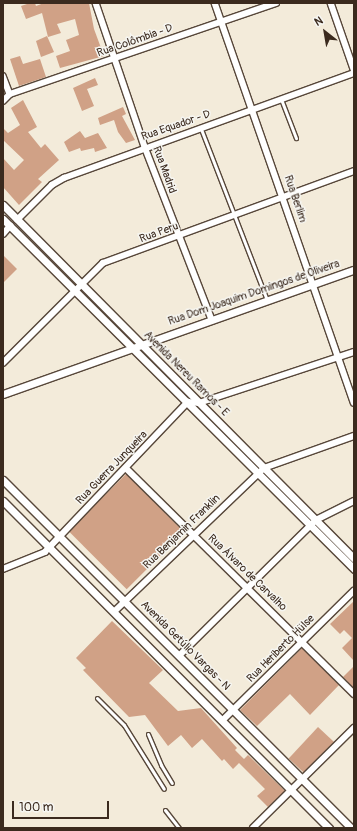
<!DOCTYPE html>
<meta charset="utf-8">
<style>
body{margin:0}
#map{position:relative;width:357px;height:831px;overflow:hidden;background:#f3ebda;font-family:Pangolin,sans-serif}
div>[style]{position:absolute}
.building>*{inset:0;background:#d0a186;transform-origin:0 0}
.roads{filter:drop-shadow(1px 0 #57473a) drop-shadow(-1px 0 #57473a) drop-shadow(0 1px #57473a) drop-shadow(0 -1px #57473a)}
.service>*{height:3px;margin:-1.5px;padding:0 1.5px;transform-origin:1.5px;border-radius:1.5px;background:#fff}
.minor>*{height:5.5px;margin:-2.75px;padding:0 2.75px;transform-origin:2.75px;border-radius:2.75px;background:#fff}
.tertiary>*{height:7px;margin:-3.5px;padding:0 3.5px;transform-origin:3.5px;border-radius:3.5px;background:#fff}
span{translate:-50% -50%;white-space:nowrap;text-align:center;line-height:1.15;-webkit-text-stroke:3px #f6f6f2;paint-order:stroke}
.street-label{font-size:11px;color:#3b2a1e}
.frame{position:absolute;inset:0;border:4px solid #3b2a1e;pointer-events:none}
.north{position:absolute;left:305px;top:12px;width:40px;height:40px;-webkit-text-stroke:3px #f6f6f2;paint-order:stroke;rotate:329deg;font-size:11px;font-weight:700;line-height:16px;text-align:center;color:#3b2a1e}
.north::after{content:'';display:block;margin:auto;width:14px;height:18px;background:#3b2a1e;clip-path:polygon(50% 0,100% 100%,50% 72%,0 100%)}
.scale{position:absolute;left:12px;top:801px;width:97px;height:18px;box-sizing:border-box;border:2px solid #3b2a1e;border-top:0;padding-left:5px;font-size:12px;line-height:14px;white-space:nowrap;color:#3b2a1e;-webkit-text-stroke:3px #f6f6f2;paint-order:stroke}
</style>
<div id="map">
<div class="building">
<div style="clip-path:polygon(30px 3px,35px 3px,36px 6px,44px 3px,89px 3px,94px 29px,104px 56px,60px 68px,56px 56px,70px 51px,66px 40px,79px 35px,75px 19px,57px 24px,61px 33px,48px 37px,42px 13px,26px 19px,21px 6px)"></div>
<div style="clip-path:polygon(47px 36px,54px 52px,41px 57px,36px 41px)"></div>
<div style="clip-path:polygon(20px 56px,23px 64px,40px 59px,46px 77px,19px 86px,10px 59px)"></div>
<div style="clip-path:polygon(95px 78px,98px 85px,87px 89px,94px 106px,82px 111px,73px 88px)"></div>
<div style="clip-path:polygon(23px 100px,37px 127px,28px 132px,41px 148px,45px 144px,59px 160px,38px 179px,42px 182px,19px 205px,3px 187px,3px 158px,14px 170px,24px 160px,3px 140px,3px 128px,8px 133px,20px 125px,11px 108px)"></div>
<div style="clip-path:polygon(123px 107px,126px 114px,122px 116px,135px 140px,126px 143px,118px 132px,114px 120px,100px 125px,98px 118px)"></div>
<div style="clip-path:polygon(80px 131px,85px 138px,98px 133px,107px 148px,95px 152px,94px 148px,81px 151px,80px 148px,69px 152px,64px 142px)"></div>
<div style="clip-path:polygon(3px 255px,17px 269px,3px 283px)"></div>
<div style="left:126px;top:474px;width:82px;height:81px;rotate:45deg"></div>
<div style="clip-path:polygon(354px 601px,354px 661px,342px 648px,352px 638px,344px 630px,340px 634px,330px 624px)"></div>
<div style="clip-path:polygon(112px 621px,163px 670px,149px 683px,178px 711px,201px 708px,237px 748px,235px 750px,244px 759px,248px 755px,285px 791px,268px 807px,257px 796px,265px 789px,239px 763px,233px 769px,224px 759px,222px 761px,202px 739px,192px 748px,181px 735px,168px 746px,145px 715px,129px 717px,83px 670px,86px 668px,76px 658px)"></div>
<div style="clip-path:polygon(302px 648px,339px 685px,310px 715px,290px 694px,257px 726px,240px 710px)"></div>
<div style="clip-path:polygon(354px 666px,354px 688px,343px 677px)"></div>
<div style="left:318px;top:727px;width:22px;height:43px;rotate:43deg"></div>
</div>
<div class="roads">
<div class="service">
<div style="left:281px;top:99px;width:42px;rotate:69deg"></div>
<div style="left:201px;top:129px;width:183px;rotate:68.9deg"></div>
<div style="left:97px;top:698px;width:38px;rotate:45deg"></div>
<div style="left:124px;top:725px;width:75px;rotate:58deg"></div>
<div style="left:148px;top:734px;width:34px;rotate:67deg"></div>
<div style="left:161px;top:765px;width:21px;rotate:59deg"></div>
<div style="left:165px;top:810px;width:23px;rotate:52deg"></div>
</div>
<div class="minor">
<div style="left:96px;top:3px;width:152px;rotate:71.2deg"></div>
<div style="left:145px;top:147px;width:186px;rotate:68.8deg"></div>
<div style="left:215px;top:3px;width:423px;rotate:70.8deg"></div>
<div style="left:331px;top:3px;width:70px;rotate:70.8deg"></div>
<div style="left:3px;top:76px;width:19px;rotate:69deg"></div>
<div style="left:3px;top:101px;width:10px;rotate:-45deg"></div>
<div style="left:10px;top:94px;width:281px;rotate:-18.9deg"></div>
<div style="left:17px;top:220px;width:49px;rotate:-45deg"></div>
<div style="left:52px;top:185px;width:14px;rotate:-30deg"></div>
<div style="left:64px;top:178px;width:308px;rotate:-19.9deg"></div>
<div style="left:3px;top:234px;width:11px;rotate:-49deg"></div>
<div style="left:3px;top:363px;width:141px;rotate:-45deg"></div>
<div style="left:103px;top:263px;width:267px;rotate:-20.1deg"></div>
<div style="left:126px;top:468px;width:321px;rotate:44.7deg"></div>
<div style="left:3px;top:569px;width:45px;rotate:-22deg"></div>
<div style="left:45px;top:552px;width:207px;rotate:-46.4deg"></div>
<div style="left:188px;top:402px;width:11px;rotate:5deg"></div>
<div style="left:199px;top:403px;width:163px;rotate:-18.2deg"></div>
<div style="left:114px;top:612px;width:208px;rotate:-43.8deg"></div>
<div style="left:264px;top:468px;width:96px;rotate:-19.6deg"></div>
<div style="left:179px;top:656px;width:193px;rotate:-44.8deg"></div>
<div style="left:316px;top:520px;width:42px;rotate:-26.6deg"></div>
<div style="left:222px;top:721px;width:185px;rotate:-44.6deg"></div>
<div style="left:253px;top:828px;width:142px;rotate:-44.7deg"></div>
</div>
<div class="tertiary">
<div style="left:3px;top:205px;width:498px;rotate:45.2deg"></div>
<div style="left:3px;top:219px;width:496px;rotate:44.9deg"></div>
<div style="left:3px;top:394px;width:372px;rotate:-19.5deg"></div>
<div style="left:3px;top:480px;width:492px;rotate:45deg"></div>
<div style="left:3px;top:501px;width:462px;rotate:45.1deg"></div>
</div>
</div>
<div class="street-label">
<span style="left:135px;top:41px;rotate:-19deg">Rua Colômbia - D</span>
<span style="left:176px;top:126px;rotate:-19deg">Rua Equador - D</span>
<span style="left:164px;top:170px;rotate:70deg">Rua Madrid</span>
<span style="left:295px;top:199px;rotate:71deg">Rua Berlim</span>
<span style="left:159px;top:233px;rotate:-20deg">Rua Peru</span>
<span style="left:254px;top:293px;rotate:-19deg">Rua Dom Joaquim Domingos de Oliveira</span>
<span style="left:186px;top:374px;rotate:45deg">Avenida Nereu Ramos - E</span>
<span style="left:112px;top:468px;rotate:-46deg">Rua Guerra Junqueira</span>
<span style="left:182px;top:532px;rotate:-44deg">Rua Benjamin Franklin</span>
<span style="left:247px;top:573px;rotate:44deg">Rua Álvaro de Carvalho</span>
<span style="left:185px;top:646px;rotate:45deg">Avenida Getúlio Vargas - N</span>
<span style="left:281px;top:649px;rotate:-45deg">Rua Heriberto Hülse</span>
</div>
<div class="frame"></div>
<div class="north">N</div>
<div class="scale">100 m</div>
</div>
